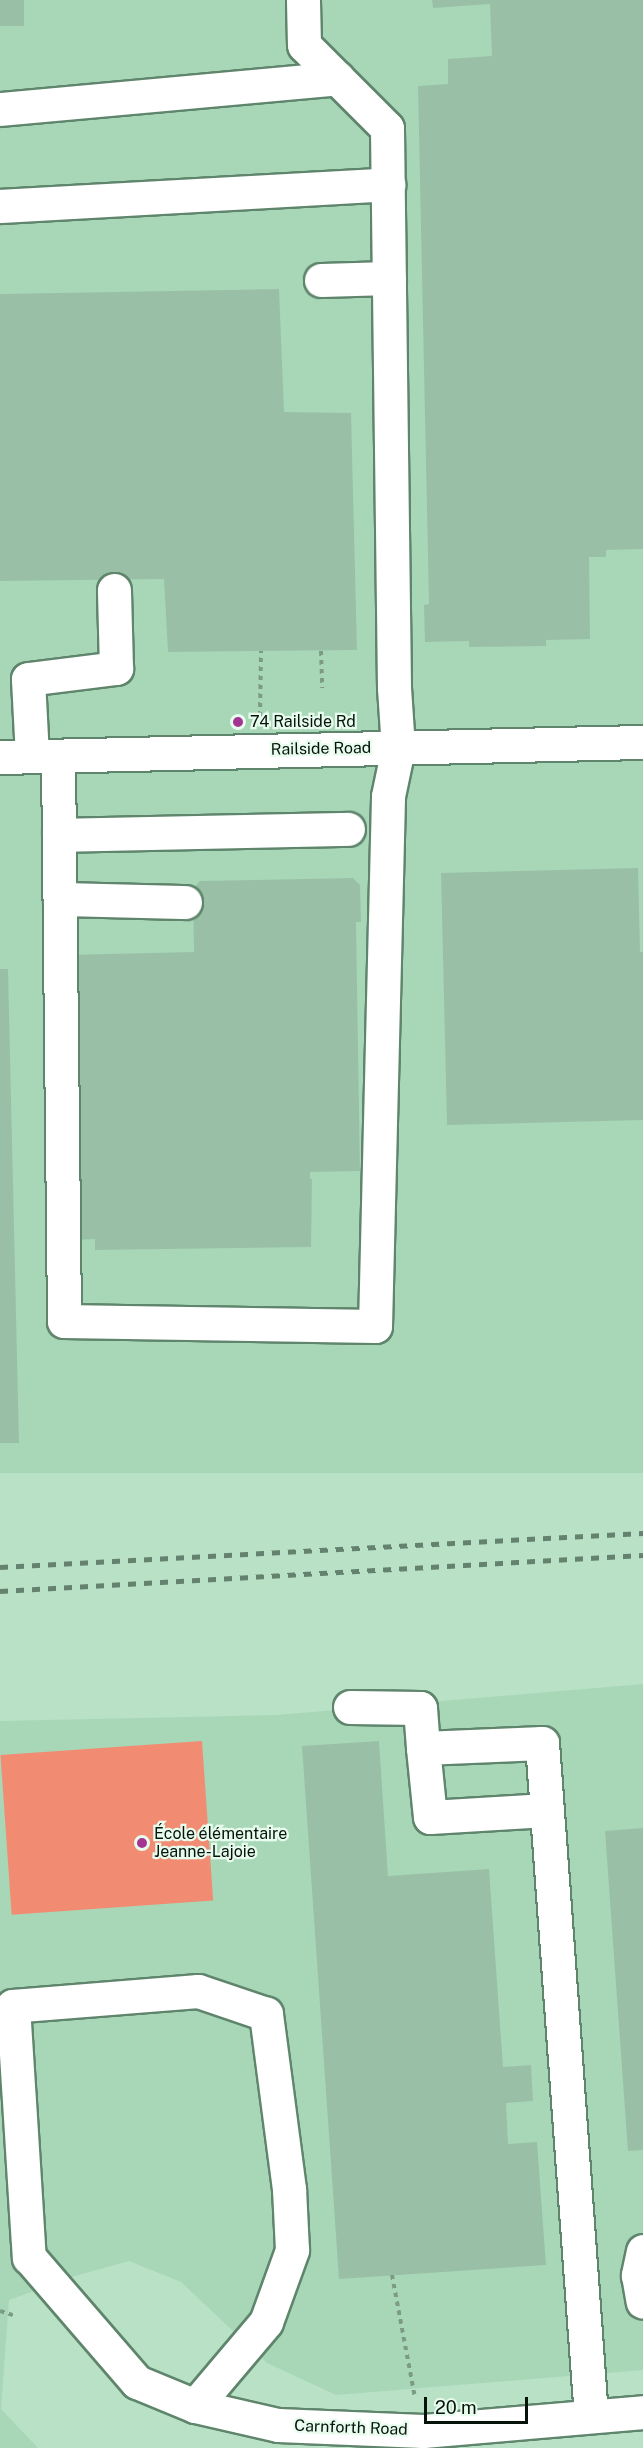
<!DOCTYPE html>
<meta charset="utf-8">
<style>
body{margin:0}
#map{position:relative;width:643px;height:2448px;overflow:hidden;background:#b8e1c6;font-family:"Public Sans",sans-serif}
div>[style]{position:absolute}
.built>*{inset:0;background:#a8d7b8;transform-origin:0 0}
.green>*{inset:0;background:#f18c72;transform-origin:0 0}
.building>*{inset:0;background:#99c0a6;transform-origin:0 0}
.path>*{height:4px;margin-top:-2px;transform-origin:0;background:repeating-linear-gradient(90deg,#7c9b87 0 4.5px,transparent 0 9px)}
.roads{filter:drop-shadow(2px 0 #5f856c) drop-shadow(-2px 0 #5f856c) drop-shadow(0 2px #5f856c) drop-shadow(0 -2px #5f856c)}
.minor>*{height:33px;margin:-16.5px;padding:0 16.5px;transform-origin:16.5px;border-radius:16.5px;background:#fff}
.rail>*{height:4.5px;margin-top:-2.25px;transform-origin:0;background:repeating-linear-gradient(90deg,#65826f 0 8px,transparent 0 16px)}
.dots>*{width:16px;height:16px;translate:-50% -50%;box-sizing:border-box;border:3px solid #e8fcee;border-radius:50%}
span{translate:-50% -50%;white-space:nowrap;text-align:center;line-height:1.15;-webkit-text-stroke:4.5px #e8fcee;paint-order:stroke}
.poi-label{font-size:16px;color:#05130a}
.left{translate:0 -50%;text-align:left}
.street-label{font-size:16px;color:#05130a}
.scale{position:absolute;left:424px;top:2397px;width:104px;height:27px;box-sizing:border-box;border:3px solid #05130a;border-top:0;padding-left:8px;font-size:18px;line-height:21px;white-space:nowrap;color:#05130a;-webkit-text-stroke:4px #e8fcee;paint-order:stroke}
</style>
<div id="map">
<div class="built">
<div style="left:0;top:0;width:643px;height:1473px"></div>
<div style="clip-path:polygon(643px 1684px,643px 2370px,336px 2395px,267px 2363px,181px 2282px,129px 2261px,75px 2276px,9px 2300px,1px 2409px,38px 2448px,0 2448px,0 1721px,277px 1715px)"></div>
</div>
<div class="green">
<div style="left:202px;top:1741px;width:160px;height:202px;rotate:86deg"></div>
</div>
<div class="building">
<div style="left:0;top:0;width:24px;height:26px"></div>
<div style="clip-path:polygon(432px 0,643px 0,643px 549px,606px 550px,606px 557px,589px 557px,590px 639px,546px 640px,546px 646px,469px 647px,469px 641px,425px 642px,424px 605px,429px 604px,418px 86px,448px 84px,448px 59px,492px 56px,490px 4px,433px 8px)"></div>
<div style="clip-path:polygon(279px 289px,284px 412px,351px 413px,357px 650px,168px 652px,164px 579px,0 581px,0 294px)"></div>
<div style="clip-path:polygon(638px 868px,640px 952px,643px 952px,643px 1120px,447px 1125px,441px 873px)"></div>
<div style="clip-path:polygon(353px 878px,360px 885px,361px 922px,356px 922px,360px 1171px,310px 1172px,310px 1179px,312px 1179px,311px 1247px,95px 1250px,95px 1239px,72px 1240px,64px 955px,194px 952px,193px 889px,200px 881px)"></div>
<div style="clip-path:polygon(0 969px,8px 969px,19px 1443px,0 1443px)"></div>
<div style="clip-path:polygon(379px 1741px,388px 1876px,489px 1869px,503px 2067px,531px 2065px,533px 2101px,506px 2103px,508px 2144px,537px 2142px,546px 2265px,339px 2279px,302px 1746px)"></div>
<div style="clip-path:polygon(643px 1828px,643px 2150px,628px 2151px,605px 1831px)"></div>
</div>
<div class="path">
<div style="left:321px;top:651px;width:37px;rotate:88deg"></div>
<div style="left:260px;top:716px;width:65px;rotate:-89.1deg"></div>
<div style="left:392px;top:2275px;width:125px;rotate:79.4deg"></div>
<div style="left:0;top:2311px;width:16px;rotate:18deg"></div>
</div>
<div class="roads">
<div class="minor">
<div style="left:0;top:109px;width:339px;rotate:-5.2deg"></div>
<div style="left:0;top:206px;width:389px;rotate:-3.2deg"></div>
<div style="left:321px;top:280px;width:68px;rotate:-1.7deg"></div>
<div style="left:32px;top:756px;width:77px;rotate:-93deg"></div>
<div style="left:28px;top:679px;width:89px;rotate:-7.1deg"></div>
<div style="left:116px;top:668px;width:78px;rotate:-91.5deg"></div>
<div style="left:58px;top:756px;width:565px;rotate:89.39deg"></div>
<div style="left:64px;top:1321px;width:311px;rotate:0.9deg"></div>
<div style="left:375px;top:1326px;width:530px;rotate:-88.59deg"></div>
<div style="left:388px;top:796px;width:49px;rotate:-78.2deg"></div>
<div style="left:398px;top:748px;width:61px;rotate:-93.8deg"></div>
<div style="left:394px;top:687px;width:559px;rotate:-90.72deg"></div>
<div style="left:387px;top:128px;width:117px;rotate:-135deg"></div>
<div style="left:304px;top:45px;width:45px;rotate:-91.3deg"></div>
<div style="left:0;top:757px;width:643px;rotate:-1.34deg"></div>
<div style="left:59px;top:835px;width:289px;rotate:-1.2deg"></div>
<div style="left:60px;top:899px;width:125px;rotate:1.4deg"></div>
<div style="left:350px;top:1707px;width:70px;rotate:0.8deg"></div>
<div style="left:420px;top:1708px;width:40px;rotate:85.7deg"></div>
<div style="left:546px;top:1810px;width:116px;rotate:176.5deg"></div>
<div style="left:430px;top:1817px;width:69px;rotate:-95.8deg"></div>
<div style="left:423px;top:1748px;width:119px;rotate:-2.4deg"></div>
<div style="left:542px;top:1743px;width:675px;rotate:85.84deg"></div>
<div style="left:643px;top:2251px;width:25px;rotate:102deg"></div>
<div style="left:638px;top:2275px;width:27px;rotate:80deg"></div>
<div style="left:195px;top:2406px;width:110px;rotate:-49.8deg"></div>
<div style="left:266px;top:2322px;width:77px;rotate:-70.1deg"></div>
<div style="left:292px;top:2250px;width:61px;rotate:-92.8deg"></div>
<div style="left:289px;top:2189px;width:177px;rotate:-97.5deg"></div>
<div style="left:266px;top:2014px;width:72px;rotate:-161.3deg"></div>
<div style="left:198px;top:1991px;width:186px;rotate:175.4deg"></div>
<div style="left:13px;top:2006px;width:252px;rotate:86.4deg"></div>
<div style="left:29px;top:2257px;width:165px;rotate:49.2deg"></div>
<div style="left:137px;top:2382px;width:63px;rotate:22.5deg"></div>
<div style="left:195px;top:2406px;width:85px;rotate:12.9deg"></div>
<div style="left:278px;top:2425px;width:145px;rotate:2.4deg"></div>
<div style="left:423px;top:2431px;width:221px;rotate:-4.9deg"></div>
</div>
</div>
<div class="rail">
<div style="left:0;top:1567px;width:644px;rotate:-3.03deg"></div>
<div style="left:0;top:1591px;width:644px;rotate:-3.2deg"></div>
</div>
<div class="dots">
<div style="left:238px;top:722px;background:#a43491"></div>
<div style="left:142px;top:1843px;background:#a43491"></div>
</div>
<div class="poi-label">
<span class="left" style="left:250px;top:722px">74 Railside Rd</span>
<span class="left" style="left:154px;top:1843px">École élémentaire<br>Jeanne-Lajoie</span>
</div>
<div class="street-label">
<span style="left:321px;top:749px;rotate:-1deg">Railside Road</span>
<span style="left:351px;top:2428px;rotate:2deg">Carnforth Road</span>
</div>
<div class="scale">20 m</div>
</div>
